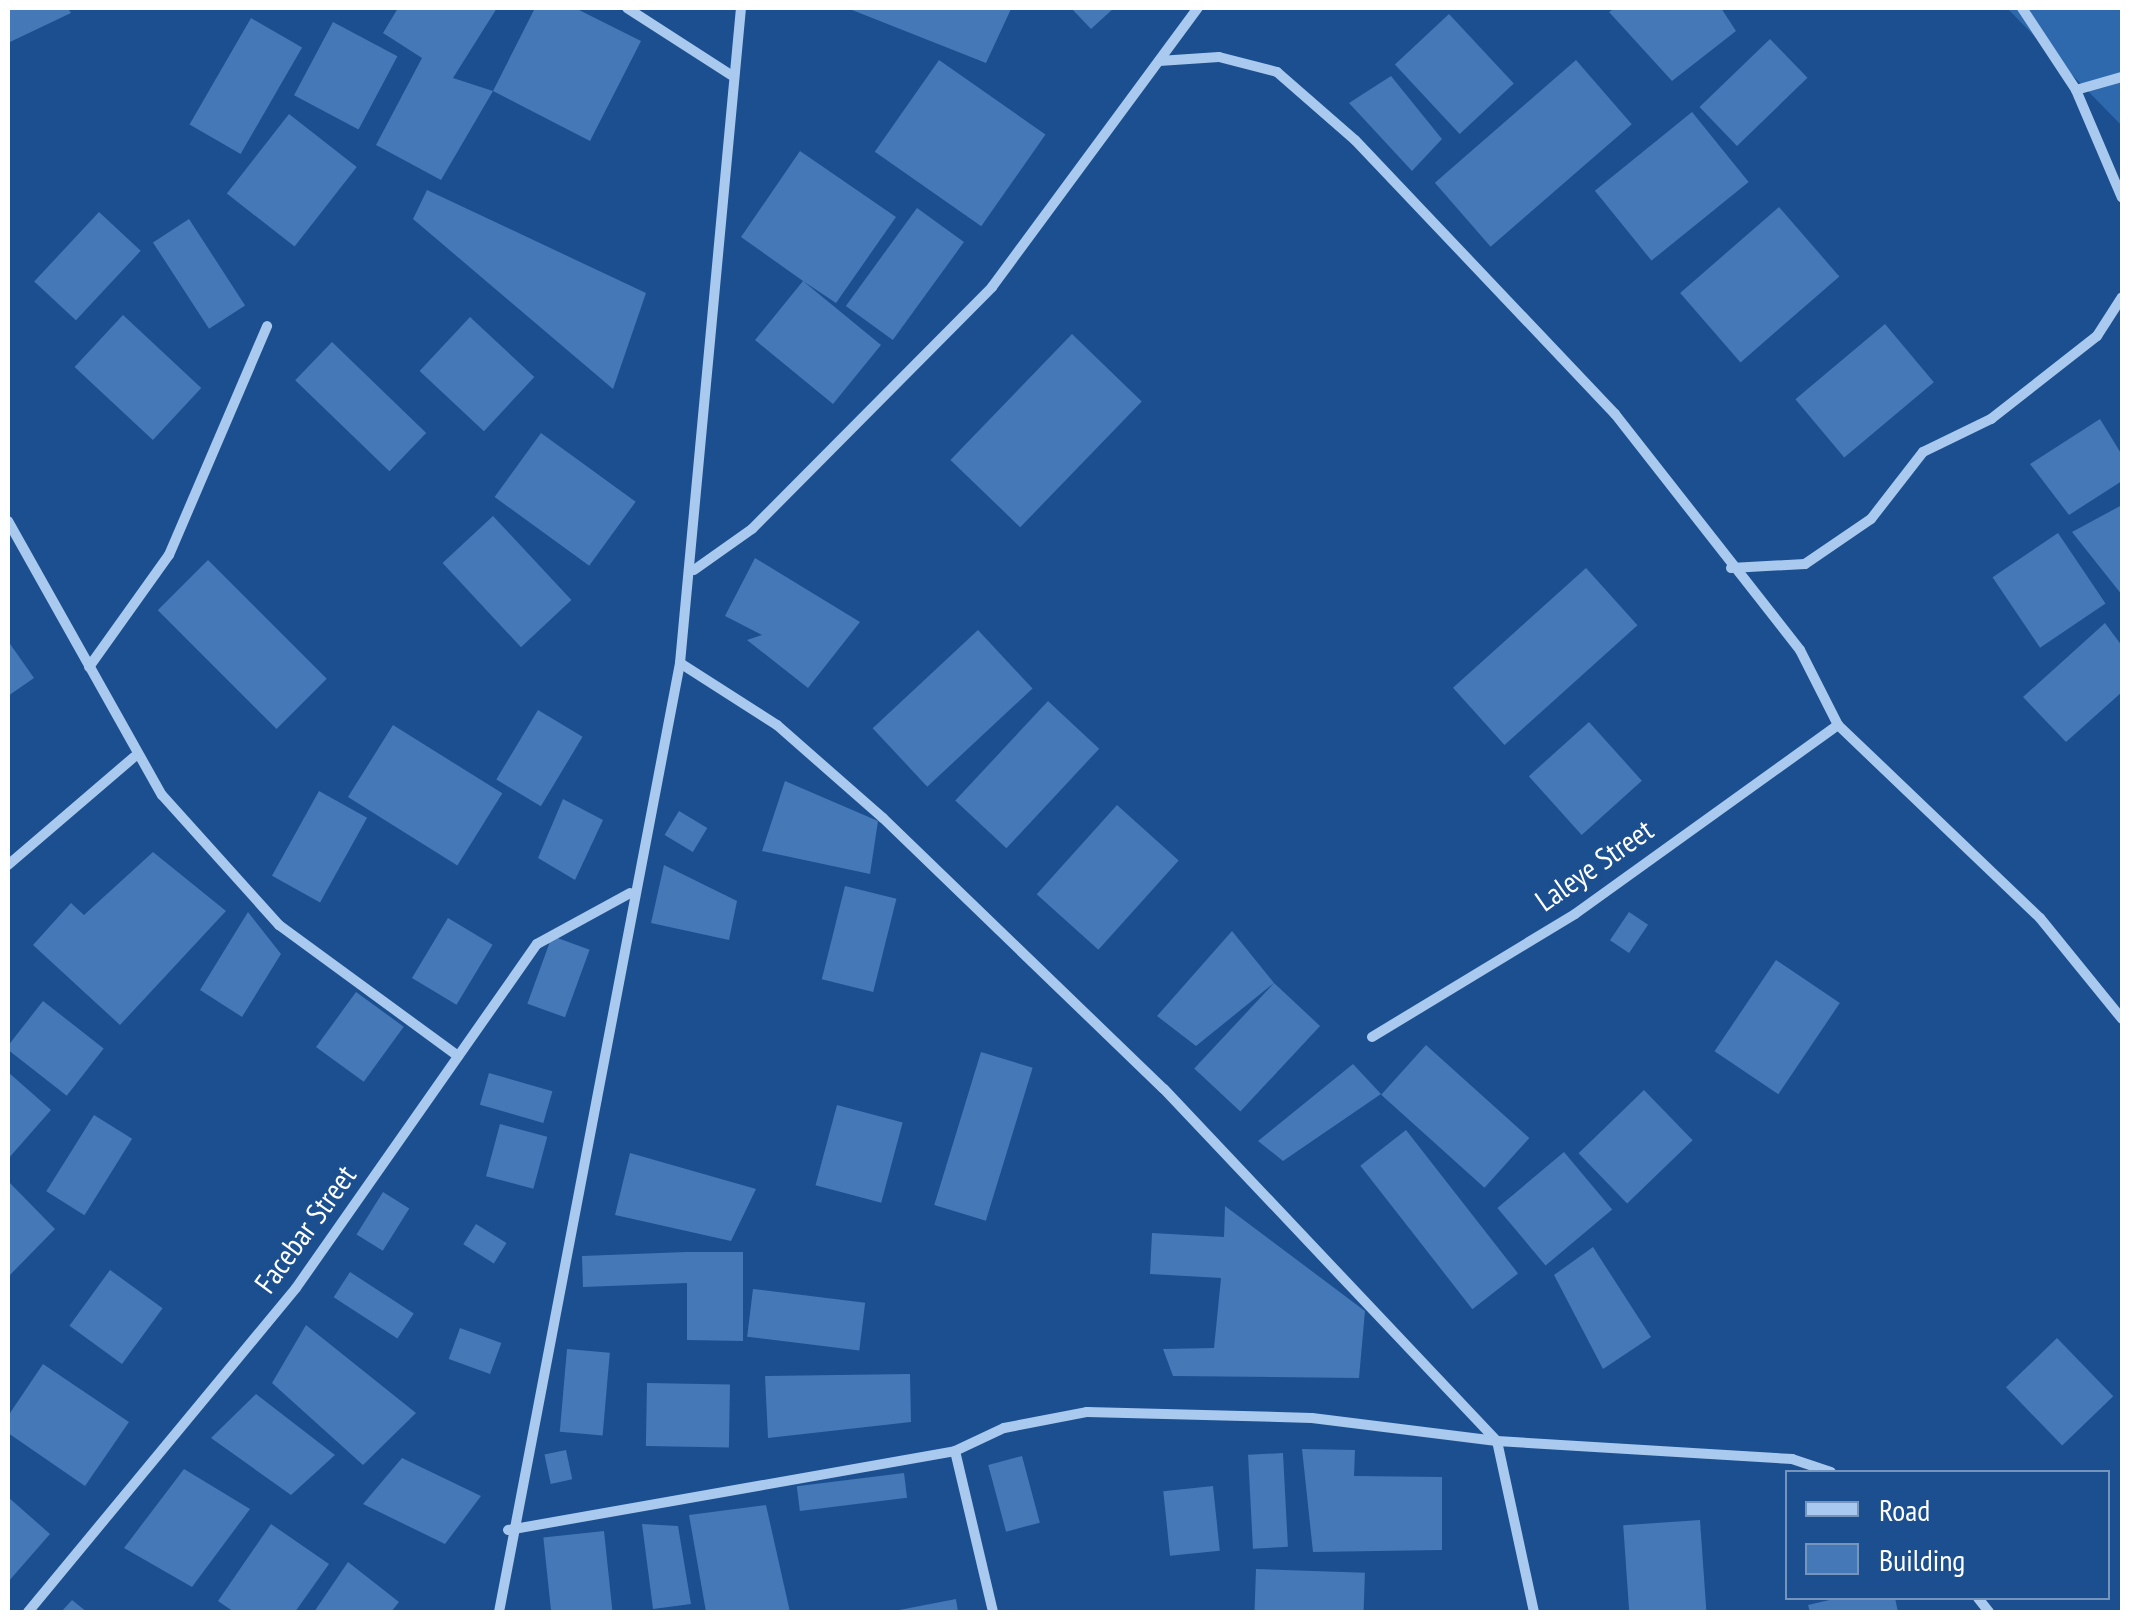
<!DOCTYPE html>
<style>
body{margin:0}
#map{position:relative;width:2130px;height:1620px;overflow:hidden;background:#1b4f8f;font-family:"PT Sans Narrow",sans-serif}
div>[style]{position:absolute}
.green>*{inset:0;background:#2e69ad}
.building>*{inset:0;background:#4478b7;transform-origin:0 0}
.minor>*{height:10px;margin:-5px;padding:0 5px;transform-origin:5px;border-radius:5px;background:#a9c9ee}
span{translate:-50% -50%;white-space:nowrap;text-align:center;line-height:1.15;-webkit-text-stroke:8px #1b4f8f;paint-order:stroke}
.street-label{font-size:30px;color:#fff}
.frame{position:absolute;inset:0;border:10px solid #fff;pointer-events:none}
.legend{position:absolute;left:1785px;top:1470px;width:325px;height:130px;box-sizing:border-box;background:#1b4f8f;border:2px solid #7695bc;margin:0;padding:12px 18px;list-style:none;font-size:30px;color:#fff}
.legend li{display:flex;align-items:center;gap:20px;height:50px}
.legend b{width:50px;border:2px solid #7695bc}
</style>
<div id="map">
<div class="green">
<div style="clip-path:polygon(2007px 8px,2122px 8px,2122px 126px)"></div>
</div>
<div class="building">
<div style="clip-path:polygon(8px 8px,68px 8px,71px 13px,10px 42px)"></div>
<div style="clip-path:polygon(398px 8px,497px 8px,453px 78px,493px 91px,535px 8px,575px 8px,641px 41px,590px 141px,493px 91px,441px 180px,376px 145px,422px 58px,383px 33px)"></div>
<div style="clip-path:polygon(847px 8px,1008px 8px,1011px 9px,986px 63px)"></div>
<div style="clip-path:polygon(1071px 8px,1114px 8px,1091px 29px)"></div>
<div style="clip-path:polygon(1615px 8px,1721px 8px,1736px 31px,1672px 81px,1609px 12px)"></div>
<div style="left:1449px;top:14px;width:95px;height:74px;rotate:47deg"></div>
<div style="left:251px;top:18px;width:59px;height:123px;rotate:30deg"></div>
<div style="left:333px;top:22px;width:73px;height:83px;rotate:28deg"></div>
<div style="left:1770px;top:39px;width:54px;height:98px;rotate:46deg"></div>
<div style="left:939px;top:60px;width:130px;height:112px;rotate:35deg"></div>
<div style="left:1576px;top:60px;width:85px;height:187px;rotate:49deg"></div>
<div style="clip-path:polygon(1391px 76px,1442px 139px,1412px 171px,1349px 103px)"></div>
<div style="left:1692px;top:112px;width:90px;height:125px;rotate:51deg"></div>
<div style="left:289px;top:114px;width:86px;height:101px;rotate:38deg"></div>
<div style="clip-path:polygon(800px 151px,896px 217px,836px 303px,803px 281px,881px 345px,833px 404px,755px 340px,803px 281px,741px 237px)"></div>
<div style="clip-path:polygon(427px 190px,646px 293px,613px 389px,413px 219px)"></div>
<div style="left:1779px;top:207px;width:92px;height:131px;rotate:49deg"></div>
<div style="left:917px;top:208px;width:58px;height:121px;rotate:36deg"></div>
<div style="left:99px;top:212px;width:57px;height:95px;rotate:43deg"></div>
<div style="left:189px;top:219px;width:103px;height:43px;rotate:57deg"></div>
<div style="left:123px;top:315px;width:107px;height:71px;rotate:43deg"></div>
<div style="left:470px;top:317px;width:88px;height:74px;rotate:43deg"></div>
<div style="left:1885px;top:324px;width:76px;height:117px;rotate:50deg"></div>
<div style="left:1072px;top:334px;width:97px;height:175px;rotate:44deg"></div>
<div style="left:332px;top:342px;width:131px;height:53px;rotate:44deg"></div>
<div style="clip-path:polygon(2100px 419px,2122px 455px,2122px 481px,2069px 515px,2030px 464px)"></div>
<div style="left:541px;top:433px;width:117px;height:79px;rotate:36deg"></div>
<div style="clip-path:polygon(2122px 505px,2122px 595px,2072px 532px)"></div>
<div style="left:493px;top:516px;width:115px;height:69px;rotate:47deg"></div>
<div style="left:2058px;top:533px;width:85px;height:79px;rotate:56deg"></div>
<div style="clip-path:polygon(755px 558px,860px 622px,808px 688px,747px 640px,762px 635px,725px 616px)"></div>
<div style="left:208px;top:560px;width:168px;height:71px;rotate:45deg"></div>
<div style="left:1586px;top:568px;width:77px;height:179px;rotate:48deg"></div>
<div style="clip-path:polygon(2105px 623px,2122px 646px,2122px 692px,2066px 742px,2023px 697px)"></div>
<div style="left:978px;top:630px;width:80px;height:144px;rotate:47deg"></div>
<div style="clip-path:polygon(8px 641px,34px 678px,8px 696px)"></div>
<div style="left:1048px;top:701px;width:70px;height:136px;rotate:43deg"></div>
<div style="left:538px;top:710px;width:52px;height:81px;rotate:31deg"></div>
<div style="left:1589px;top:722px;width:79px;height:81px;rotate:48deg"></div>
<div style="left:393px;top:725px;width:129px;height:85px;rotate:32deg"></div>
<div style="clip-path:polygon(785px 781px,878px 821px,870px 874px,762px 851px)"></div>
<div style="left:319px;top:791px;width:55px;height:97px;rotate:29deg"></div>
<div style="clip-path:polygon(563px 799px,603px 820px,575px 880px,538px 858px)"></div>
<div style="left:1117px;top:805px;width:83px;height:120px;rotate:42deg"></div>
<div style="left:679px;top:811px;width:33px;height:28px;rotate:31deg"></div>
<div style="clip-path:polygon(153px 852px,226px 911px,120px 1025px,33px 945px,71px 903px,84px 915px)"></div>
<div style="clip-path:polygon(664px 865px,737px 901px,729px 940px,651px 923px)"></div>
<div style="left:845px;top:886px;width:53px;height:96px;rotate:14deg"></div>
<div style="clip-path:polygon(248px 912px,281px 954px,242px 1017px,200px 990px)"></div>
<div style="left:1629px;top:912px;width:23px;height:34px;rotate:34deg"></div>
<div style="left:448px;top:918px;width:52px;height:70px;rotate:31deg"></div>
<div style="clip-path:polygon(1232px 931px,1274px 983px,1196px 1046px,1157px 1016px)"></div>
<div style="left:552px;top:936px;width:40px;height:72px;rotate:20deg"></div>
<div style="left:1776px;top:960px;width:77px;height:110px;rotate:34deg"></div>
<div style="left:1274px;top:983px;width:63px;height:117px;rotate:43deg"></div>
<div style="left:356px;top:992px;width:59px;height:68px;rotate:36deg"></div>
<div style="left:43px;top:1001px;width:77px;height:60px;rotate:38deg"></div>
<div style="left:1426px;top:1045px;width:139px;height:67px;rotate:42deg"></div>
<div style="left:981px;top:1052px;width:54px;height:160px;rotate:17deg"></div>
<div style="clip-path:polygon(1353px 1064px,1381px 1094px,1283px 1161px,1258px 1141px)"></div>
<div style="clip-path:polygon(8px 1072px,51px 1110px,8px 1159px)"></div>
<div style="left:489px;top:1073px;width:66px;height:33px;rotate:16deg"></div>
<div style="left:1644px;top:1090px;width:70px;height:91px;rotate:46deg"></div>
<div style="left:837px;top:1105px;width:68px;height:83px;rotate:15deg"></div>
<div style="left:94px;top:1115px;width:45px;height:90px;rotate:32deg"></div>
<div style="left:500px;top:1124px;width:49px;height:54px;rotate:15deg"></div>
<div style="left:1406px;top:1130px;width:182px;height:58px;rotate:52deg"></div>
<div style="left:1564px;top:1152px;width:75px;height:87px;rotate:50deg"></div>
<div style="clip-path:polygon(630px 1153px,756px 1189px,731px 1241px,615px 1215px)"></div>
<div style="clip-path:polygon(8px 1181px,55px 1229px,8px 1277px)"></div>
<div style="left:383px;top:1192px;width:31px;height:50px;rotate:32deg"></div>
<div style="clip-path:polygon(1225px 1206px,1365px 1311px,1359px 1378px,1173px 1376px,1163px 1349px,1214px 1348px,1221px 1278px,1150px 1274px,1152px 1233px,1224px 1237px)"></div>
<div style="left:476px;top:1224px;width:36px;height:24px;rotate:32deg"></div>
<div style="clip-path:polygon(1593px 1247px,1651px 1337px,1603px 1369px,1554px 1275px)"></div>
<div style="clip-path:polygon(686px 1252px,743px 1252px,743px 1341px,687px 1340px,687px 1283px,583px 1287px,582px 1256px)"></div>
<div style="left:110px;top:1270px;width:65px;height:69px;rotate:36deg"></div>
<div style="left:350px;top:1272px;width:76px;height:30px;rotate:33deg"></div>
<div style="left:753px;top:1289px;width:113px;height:48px;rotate:7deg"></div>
<div style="clip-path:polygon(306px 1325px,416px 1413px,363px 1465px,272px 1383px)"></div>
<div style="left:460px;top:1328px;width:44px;height:33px;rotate:20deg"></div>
<div style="left:2057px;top:1338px;width:81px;height:71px;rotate:46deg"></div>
<div style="left:567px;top:1349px;width:43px;height:83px;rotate:5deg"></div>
<div style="clip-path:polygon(43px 1364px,129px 1422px,85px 1486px,8px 1433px,8px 1416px)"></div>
<div style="clip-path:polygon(910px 1374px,911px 1422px,768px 1438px,765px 1376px)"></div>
<div style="left:647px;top:1383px;width:83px;height:63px;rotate:1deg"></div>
<div style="clip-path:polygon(256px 1394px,335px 1455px,291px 1495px,211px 1438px)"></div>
<div style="clip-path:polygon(1302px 1449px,1355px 1450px,1354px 1476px,1442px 1477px,1442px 1550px,1313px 1552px)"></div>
<div style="left:566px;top:1450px;width:30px;height:22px;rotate:78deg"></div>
<div style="left:1283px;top:1453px;width:94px;height:35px;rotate:87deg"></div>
<div style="left:1022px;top:1456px;width:69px;height:35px;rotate:75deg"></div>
<div style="clip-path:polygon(402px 1458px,481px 1496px,445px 1544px,363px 1504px)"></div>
<div style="clip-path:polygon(184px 1469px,250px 1509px,192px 1587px,124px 1548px)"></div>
<div style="left:904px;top:1473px;width:25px;height:108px;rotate:83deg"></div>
<div style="left:1213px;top:1486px;width:65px;height:50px;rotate:84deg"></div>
<div style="clip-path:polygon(8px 1497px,50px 1534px,8px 1582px)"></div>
<div style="clip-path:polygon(766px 1505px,790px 1612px,706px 1612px,689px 1515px)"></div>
<div style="left:1700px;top:1520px;width:92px;height:77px;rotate:86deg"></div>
<div style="clip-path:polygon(271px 1524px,329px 1564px,295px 1612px,234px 1612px,218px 1601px)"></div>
<div style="clip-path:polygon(642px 1524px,678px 1526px,691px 1604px,653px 1609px)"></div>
<div style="left:604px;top:1531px;width:81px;height:61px;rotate:84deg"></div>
<div style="clip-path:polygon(348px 1562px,399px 1602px,391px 1612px,314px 1612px)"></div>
<div style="left:1256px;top:1569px;width:109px;height:43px;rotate:2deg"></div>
<div style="clip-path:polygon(1838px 1598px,1895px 1598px,1898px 1612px,1810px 1612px,1808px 1605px)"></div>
<div style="clip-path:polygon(956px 1599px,958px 1612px,894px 1612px,894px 1611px)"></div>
<div style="clip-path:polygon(72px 1600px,87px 1612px,61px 1612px)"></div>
</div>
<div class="minor">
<div style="left:627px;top:8px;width:124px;rotate:32.8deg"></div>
<div style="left:2022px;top:8px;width:98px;rotate:56.6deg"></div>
<div style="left:2076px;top:90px;width:117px;rotate:66.9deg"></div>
<div style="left:1159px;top:61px;width:60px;rotate:-3.8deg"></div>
<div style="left:1219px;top:57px;width:60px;rotate:14.5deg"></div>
<div style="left:1277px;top:72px;width:103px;rotate:41.1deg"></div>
<div style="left:1355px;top:140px;width:378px;rotate:46.5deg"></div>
<div style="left:1615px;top:414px;width:300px;rotate:51.9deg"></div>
<div style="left:1800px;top:650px;width:84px;rotate:63.1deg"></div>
<div style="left:1838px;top:725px;width:279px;rotate:43.7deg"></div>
<div style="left:2040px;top:918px;width:130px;rotate:50.9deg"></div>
<div style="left:2076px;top:90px;width:48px;rotate:-15.8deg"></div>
<div style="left:8px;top:521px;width:314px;rotate:60.7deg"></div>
<div style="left:162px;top:795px;width:175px;rotate:48deg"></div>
<div style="left:279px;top:925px;width:222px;rotate:36.2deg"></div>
<div style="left:1731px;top:568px;width:74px;rotate:-3.1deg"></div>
<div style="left:1805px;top:564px;width:80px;rotate:-34.3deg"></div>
<div style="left:1871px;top:519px;width:85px;rotate:-52.2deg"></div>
<div style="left:1923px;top:452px;width:76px;rotate:-25.9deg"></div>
<div style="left:1991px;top:419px;width:135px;rotate:-38.1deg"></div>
<div style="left:2097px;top:336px;width:46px;rotate:-57.3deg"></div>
<div style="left:694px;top:570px;width:71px;rotate:-35.3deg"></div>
<div style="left:752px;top:529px;width:341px;rotate:-45.2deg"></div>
<div style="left:992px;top:287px;width:347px;rotate:-53.6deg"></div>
<div style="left:680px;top:663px;width:115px;rotate:32.6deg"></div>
<div style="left:777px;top:725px;width:141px;rotate:41.3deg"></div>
<div style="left:883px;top:818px;width:390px;rotate:44deg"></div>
<div style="left:1164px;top:1089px;width:485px;rotate:46.6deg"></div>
<div style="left:1497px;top:1441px;width:296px;rotate:3.5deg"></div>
<div style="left:1792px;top:1459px;width:41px;rotate:18.4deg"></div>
<div style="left:89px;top:667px;width:138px;rotate:-54.5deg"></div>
<div style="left:169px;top:555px;width:249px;rotate:-66.8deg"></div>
<div style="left:8px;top:865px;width:166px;rotate:-40.6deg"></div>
<div style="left:1372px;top:1037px;width:237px;rotate:-31.2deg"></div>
<div style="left:1575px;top:914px;width:324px;rotate:-35.7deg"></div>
<div style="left:955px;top:1451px;width:165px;rotate:76.7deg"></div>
<div style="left:508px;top:1530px;width:454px;rotate:-10deg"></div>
<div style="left:955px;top:1451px;width:54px;rotate:-25.1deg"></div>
<div style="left:1004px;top:1428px;width:85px;rotate:-10.9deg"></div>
<div style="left:1087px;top:1412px;width:225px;rotate:1.5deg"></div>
<div style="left:1312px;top:1418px;width:186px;rotate:7.1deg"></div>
<div style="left:1497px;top:1441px;width:175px;rotate:77.8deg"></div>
<div style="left:1978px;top:1598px;width:18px;rotate:52deg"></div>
<div style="left:28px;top:1612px;width:420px;rotate:-50.4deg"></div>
<div style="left:296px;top:1288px;width:420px;rotate:-55deg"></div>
<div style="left:537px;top:944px;width:106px;rotate:-28.7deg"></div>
<div style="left:499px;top:1612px;width:966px;rotate:-79.2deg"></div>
<div style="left:680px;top:663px;width:658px;rotate:-84.68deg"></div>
</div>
<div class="street-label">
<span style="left:1594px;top:865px;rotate:-35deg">Laleye Street</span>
<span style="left:305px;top:1229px;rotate:-54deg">Facebar Street</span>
</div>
<div class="frame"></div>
<ul class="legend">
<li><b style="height:12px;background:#a9c9ee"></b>Road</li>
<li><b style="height:28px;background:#4478b7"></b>Building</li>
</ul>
</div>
